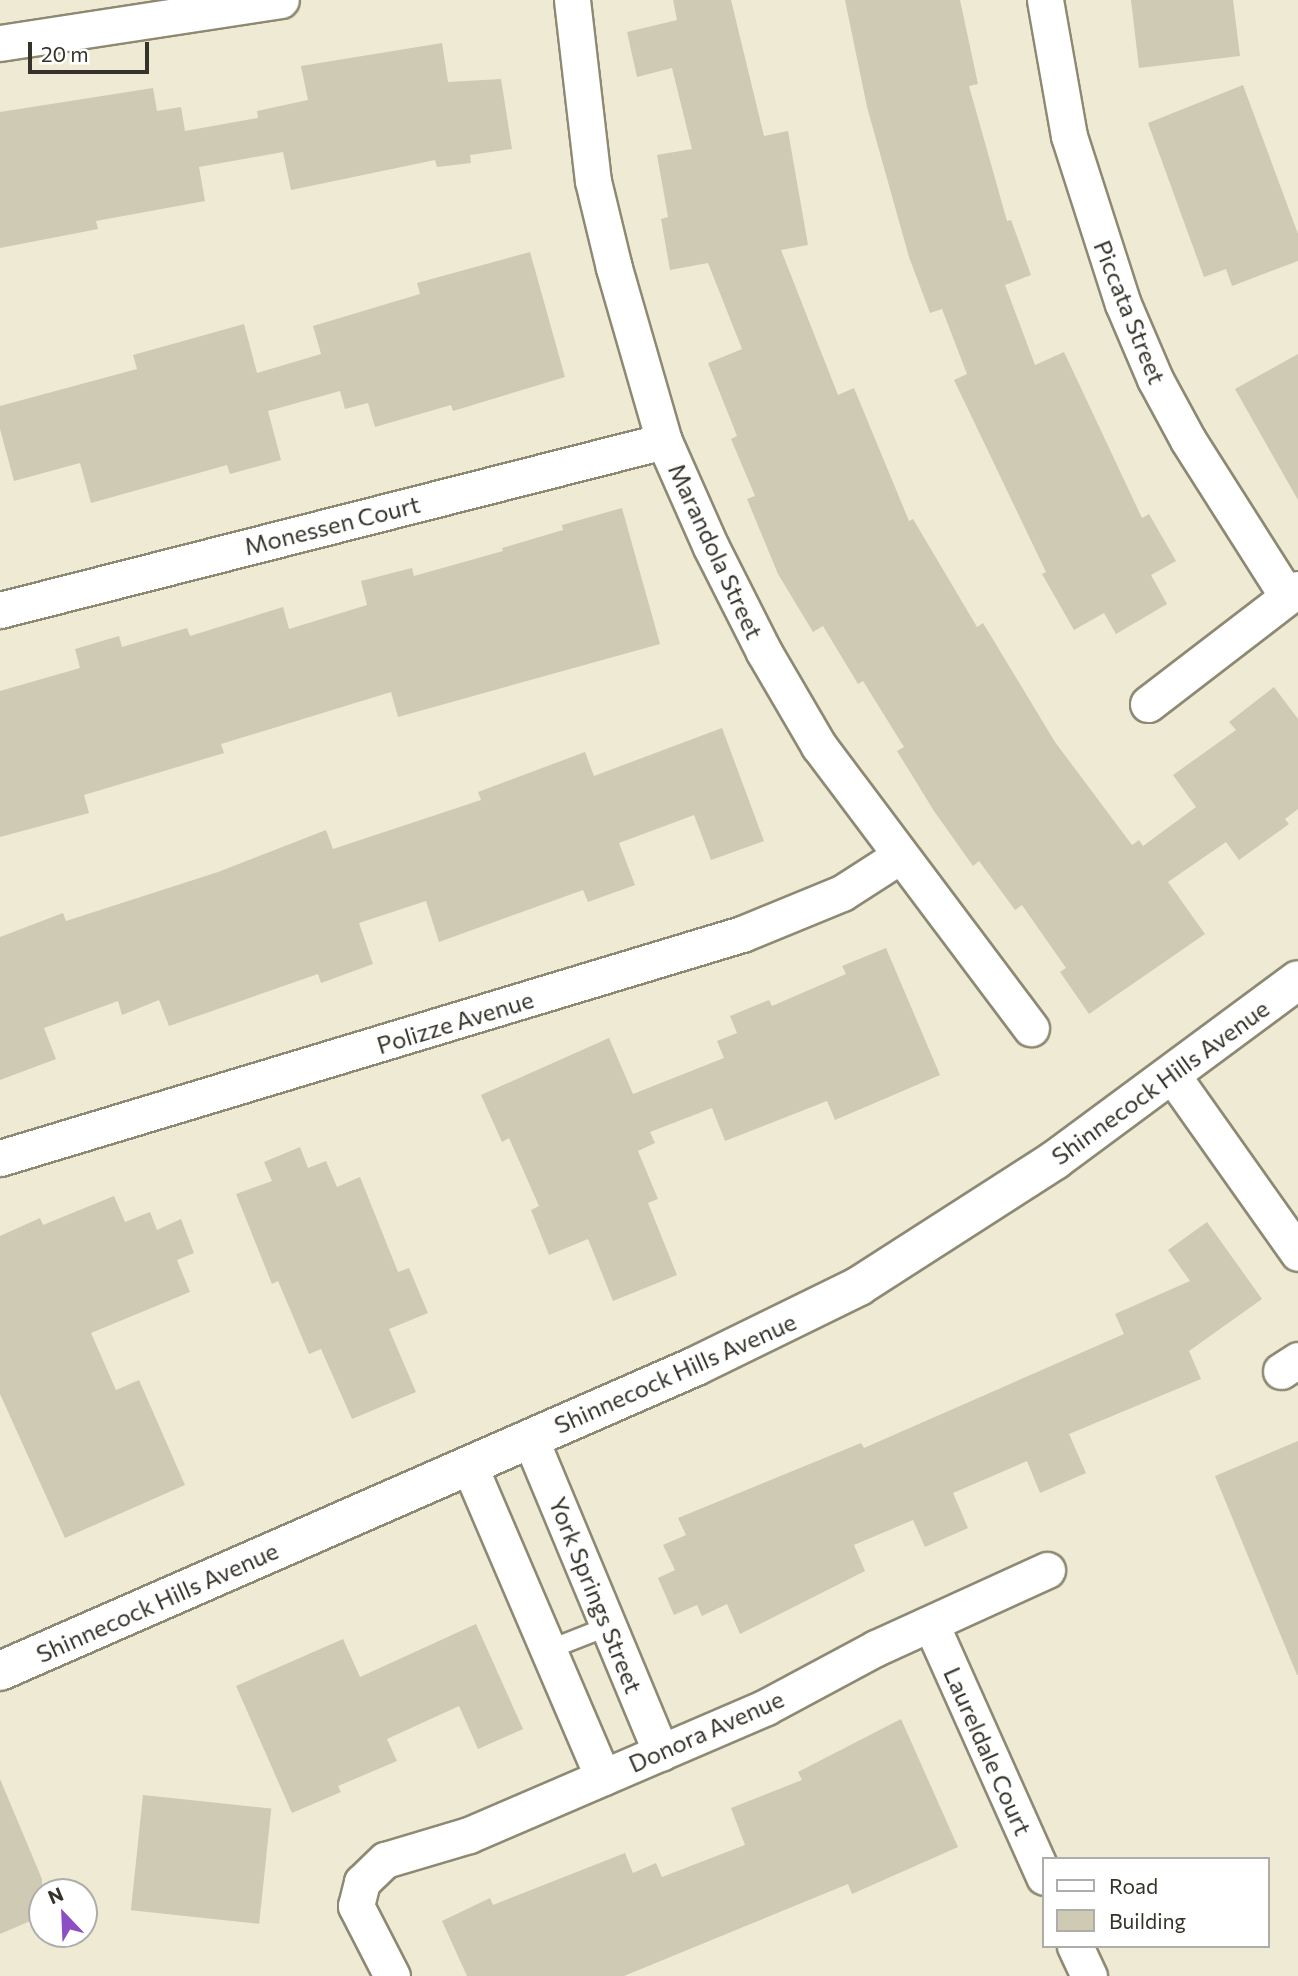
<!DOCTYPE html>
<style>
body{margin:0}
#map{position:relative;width:1298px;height:1976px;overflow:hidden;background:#efead3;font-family:Commissioner,sans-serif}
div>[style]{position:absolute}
.building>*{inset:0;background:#cfcab3;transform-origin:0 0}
.roads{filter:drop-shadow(2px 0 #8e8973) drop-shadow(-2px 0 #8e8973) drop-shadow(0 2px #8e8973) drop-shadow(0 -2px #8e8973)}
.service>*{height:18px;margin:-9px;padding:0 9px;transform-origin:9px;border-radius:9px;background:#fff}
.minor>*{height:35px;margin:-17.5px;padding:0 17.5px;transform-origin:17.5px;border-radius:17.5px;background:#fff}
.tertiary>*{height:38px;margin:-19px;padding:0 19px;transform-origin:19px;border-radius:19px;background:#fff}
span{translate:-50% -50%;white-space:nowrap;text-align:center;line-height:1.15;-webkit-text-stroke:5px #fff;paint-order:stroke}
.street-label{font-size:24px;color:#343229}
.legend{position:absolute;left:1042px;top:1857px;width:228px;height:91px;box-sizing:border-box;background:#fff;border:2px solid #aeada9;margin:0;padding:9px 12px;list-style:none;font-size:21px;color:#343229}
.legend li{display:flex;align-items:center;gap:14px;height:35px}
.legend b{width:35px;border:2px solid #aeada9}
.north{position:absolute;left:28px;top:1878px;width:70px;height:70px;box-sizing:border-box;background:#fff;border:2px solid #aeada9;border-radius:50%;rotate:337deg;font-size:19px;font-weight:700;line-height:28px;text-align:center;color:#343229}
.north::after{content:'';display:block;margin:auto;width:24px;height:32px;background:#8e4ec3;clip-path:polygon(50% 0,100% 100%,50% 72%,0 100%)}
.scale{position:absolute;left:28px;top:42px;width:121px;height:32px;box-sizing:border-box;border:4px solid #343229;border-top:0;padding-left:9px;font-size:21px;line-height:24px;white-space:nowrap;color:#343229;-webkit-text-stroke:5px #fff;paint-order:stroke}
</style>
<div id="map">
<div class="building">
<div style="clip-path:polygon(673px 0,731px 0,764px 136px,788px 131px,808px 245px,781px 250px,838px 395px,854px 388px,909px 521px,913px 519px,977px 627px,983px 623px,1055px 742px,1132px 845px,1139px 840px,1143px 846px,1196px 807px,1173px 775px,1236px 730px,1229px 722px,1274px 687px,1298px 719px,1298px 809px,1285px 819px,1289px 824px,1239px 860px,1226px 842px,1168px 882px,1205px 934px,1089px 1014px,1060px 972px,1066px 968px,1022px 905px,1015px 910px,979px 861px,973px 866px,934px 811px,897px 751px,904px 747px,863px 681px,858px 684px,823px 626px,813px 632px,778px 574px,747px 499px,755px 496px,731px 439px,737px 436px,708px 363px,742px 349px,708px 263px,670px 270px,661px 219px,668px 217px,657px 155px,692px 149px,672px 68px,637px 77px,627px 32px,677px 20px)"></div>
<div style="clip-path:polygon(845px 0,960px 0,978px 84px,969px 86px,1007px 221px,1011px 220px,1031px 275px,1005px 285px,1035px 365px,1064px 352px,1142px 518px,1149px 514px,1176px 561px,1151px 575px,1167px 604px,1116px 634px,1104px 613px,1074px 630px,1042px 574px,1046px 572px,954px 380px,967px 374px,942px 309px,930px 313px,909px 257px,867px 107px)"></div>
<div style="clip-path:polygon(1131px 0,1233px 0,1240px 56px,1139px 68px)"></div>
<div style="clip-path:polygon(442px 43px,448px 82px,501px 79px,512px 149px,470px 155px,471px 163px,437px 167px,435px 160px,291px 190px,283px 152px,199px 167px,205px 201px,96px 221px,98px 229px,0 248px,0 112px,153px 88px,157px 111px,181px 107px,185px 131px,258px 118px,257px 111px,308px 100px,301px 66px)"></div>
<div style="clip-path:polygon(1243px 85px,1298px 234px,1298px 261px,1232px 286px,1226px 269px,1204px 277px,1148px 123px)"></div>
<div style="clip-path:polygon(530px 252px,565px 377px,453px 411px,451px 405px,375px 427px,368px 403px,345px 409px,340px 391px,268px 411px,281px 460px,230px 474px,227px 465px,91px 503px,80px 463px,14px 481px,0 429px,0 406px,137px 369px,133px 355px,244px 324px,257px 373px,321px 354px,313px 326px,420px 294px,417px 283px)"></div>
<div style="clip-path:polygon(1298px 354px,1298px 500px,1235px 389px)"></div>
<div style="clip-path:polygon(622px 508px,660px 644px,398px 717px,391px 692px,221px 744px,224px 753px,84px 795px,89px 813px,0 837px,0 691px,80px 668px,75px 649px,119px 636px,122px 647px,187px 628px,190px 636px,283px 607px,289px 629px,367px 605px,361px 581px,412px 568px,414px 576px,503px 551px,502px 548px,563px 530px,562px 525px)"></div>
<div style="clip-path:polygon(722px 728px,764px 841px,711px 860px,694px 815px,619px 843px,635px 885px,588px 902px,583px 890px,439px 942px,426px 901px,359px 923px,373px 964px,321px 983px,318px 974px,169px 1026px,159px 1000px,122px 1015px,118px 1001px,44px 1028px,56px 1059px,0 1080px,0 937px,63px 913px,66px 921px,218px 872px,326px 830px,333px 849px,481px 800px,478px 792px,585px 752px,594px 776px)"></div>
<div style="clip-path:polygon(886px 948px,940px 1075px,835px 1120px,827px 1101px,725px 1141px,712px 1108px,650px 1132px,655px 1143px,638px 1151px,658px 1199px,648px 1203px,677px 1275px,613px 1301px,588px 1239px,549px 1255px,531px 1210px,539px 1206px,509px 1138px,502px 1142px,481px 1095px,609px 1038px,633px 1094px,724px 1058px,717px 1041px,737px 1033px,730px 1016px,769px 1000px,772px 1006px,846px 974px,842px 966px)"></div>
<div style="clip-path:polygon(300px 1147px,308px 1168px,326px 1161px,337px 1187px,360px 1177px,398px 1272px,409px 1268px,428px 1313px,389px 1329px,416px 1392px,352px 1419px,321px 1349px,309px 1354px,278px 1281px,272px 1284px,236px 1194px,272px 1181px,264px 1162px)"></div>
<div style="clip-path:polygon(114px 1196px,125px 1222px,150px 1212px,157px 1230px,181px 1219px,194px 1253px,177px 1260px,190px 1292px,91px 1333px,116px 1390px,139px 1380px,185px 1485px,65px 1538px,0 1394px,0 1236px,40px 1218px,43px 1225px)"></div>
<div style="clip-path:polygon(1207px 1222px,1262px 1299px,1189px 1351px,1201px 1379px,1069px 1434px,1086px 1473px,1040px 1493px,1027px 1461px,953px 1493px,968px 1528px,925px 1547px,913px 1520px,854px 1545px,865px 1571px,740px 1634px,727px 1604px,702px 1616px,697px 1605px,674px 1615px,658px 1578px,675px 1570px,663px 1545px,686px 1535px,678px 1518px,861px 1443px,864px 1448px,1124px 1334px,1115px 1314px,1190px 1281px,1168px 1250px)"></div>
<div style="clip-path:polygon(1298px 1441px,1298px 1675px,1297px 1675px,1215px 1476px)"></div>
<div style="clip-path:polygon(476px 1624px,523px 1729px,478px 1749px,459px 1706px,387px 1739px,397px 1761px,338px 1786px,341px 1792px,292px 1813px,236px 1686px,343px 1639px,360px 1677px)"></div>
<div style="clip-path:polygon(901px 1719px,958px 1847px,852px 1894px,848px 1884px,624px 1976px,467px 1976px,442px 1921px,490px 1898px,493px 1905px,625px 1853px,633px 1873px,656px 1863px,662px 1877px,745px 1845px,731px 1808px,802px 1780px,798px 1772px)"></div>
<div style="clip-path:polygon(0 1779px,42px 1879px,42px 1916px,0 1934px)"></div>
<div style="left:143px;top:1795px;width:129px;height:116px;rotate:6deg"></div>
</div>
<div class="roads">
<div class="service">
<div style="left:548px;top:1650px;width:66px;rotate:-21.5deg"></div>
</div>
<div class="minor">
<div style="left:572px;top:0;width:182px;rotate:83.4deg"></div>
<div style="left:593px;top:181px;width:89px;rotate:76.4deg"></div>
<div style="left:614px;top:268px;width:180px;rotate:73.9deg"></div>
<div style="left:664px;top:441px;width:116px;rotate:66.1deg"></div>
<div style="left:711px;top:547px;width:118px;rotate:63.2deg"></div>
<div style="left:764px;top:652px;width:109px;rotate:59.7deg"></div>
<div style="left:819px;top:746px;width:353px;rotate:53.1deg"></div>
<div style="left:1045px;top:0;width:138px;rotate:80deg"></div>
<div style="left:1069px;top:136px;width:176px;rotate:72.2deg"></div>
<div style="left:1123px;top:304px;width:82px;rotate:66.9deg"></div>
<div style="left:1155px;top:379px;width:69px;rotate:61.6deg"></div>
<div style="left:1188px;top:440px;width:185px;rotate:57.6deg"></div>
<div style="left:0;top:43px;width:284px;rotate:-8.7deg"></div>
<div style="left:0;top:610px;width:685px;rotate:-14.28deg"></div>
<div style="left:1148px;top:704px;width:189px;rotate:-37.5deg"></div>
<div style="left:1172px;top:1075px;width:218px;rotate:54.7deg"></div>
<div style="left:0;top:1158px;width:775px;rotate:-16.8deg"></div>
<div style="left:742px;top:934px;width:108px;rotate:-22.3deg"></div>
<div style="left:842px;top:893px;width:67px;rotate:-32.7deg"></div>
<div style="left:1281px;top:1371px;width:20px;rotate:-33deg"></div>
<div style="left:530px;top:1438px;width:341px;rotate:67.4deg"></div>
<div style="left:469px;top:1465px;width:340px;rotate:66.8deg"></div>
<div style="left:931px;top:1624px;width:277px;rotate:65.9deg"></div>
<div style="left:1075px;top:1946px;width:33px;rotate:65deg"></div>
<div style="left:392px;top:1976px;width:79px;rotate:-117.2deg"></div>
<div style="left:356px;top:1906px;width:25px;rotate:-76deg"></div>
<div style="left:362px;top:1882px;width:32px;rotate:-44deg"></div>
<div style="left:385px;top:1860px;width:88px;rotate:-16.6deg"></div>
<div style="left:469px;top:1835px;width:323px;rotate:-23.3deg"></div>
<div style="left:766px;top:1707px;width:125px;rotate:-28.2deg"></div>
<div style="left:876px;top:1648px;width:188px;rotate:-24.5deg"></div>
</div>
<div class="tertiary">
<div style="left:0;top:1671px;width:760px;rotate:-23.66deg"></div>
<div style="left:696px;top:1366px;width:182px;rotate:-26.1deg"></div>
<div style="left:859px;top:1286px;width:233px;rotate:-32.7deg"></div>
<div style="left:1055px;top:1160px;width:302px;rotate:-36.5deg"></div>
</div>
</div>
<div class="street-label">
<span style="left:1130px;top:312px;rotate:68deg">Piccata Street</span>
<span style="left:332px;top:525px;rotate:-14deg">Monessen Court</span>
<span style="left:716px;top:551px;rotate:65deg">Marandola Street</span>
<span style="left:455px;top:1022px;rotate:-17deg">Polizze Avenue</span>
<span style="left:1160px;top:1082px;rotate:-36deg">Shinnecock Hills Avenue</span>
<span style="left:675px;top:1373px;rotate:-24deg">Shinnecock Hills Avenue</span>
<span style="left:596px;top:1595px;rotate:68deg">York Springs Street</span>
<span style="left:157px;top:1602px;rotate:-24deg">Shinnecock Hills Avenue</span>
<span style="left:706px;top:1731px;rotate:-24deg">Donora Avenue</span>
<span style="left:988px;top:1751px;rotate:66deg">Laureldale Court</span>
</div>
<ul class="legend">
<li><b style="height:9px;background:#fff"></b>Road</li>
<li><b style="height:19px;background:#cfcab3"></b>Building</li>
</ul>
<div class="north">N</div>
<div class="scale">20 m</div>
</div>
